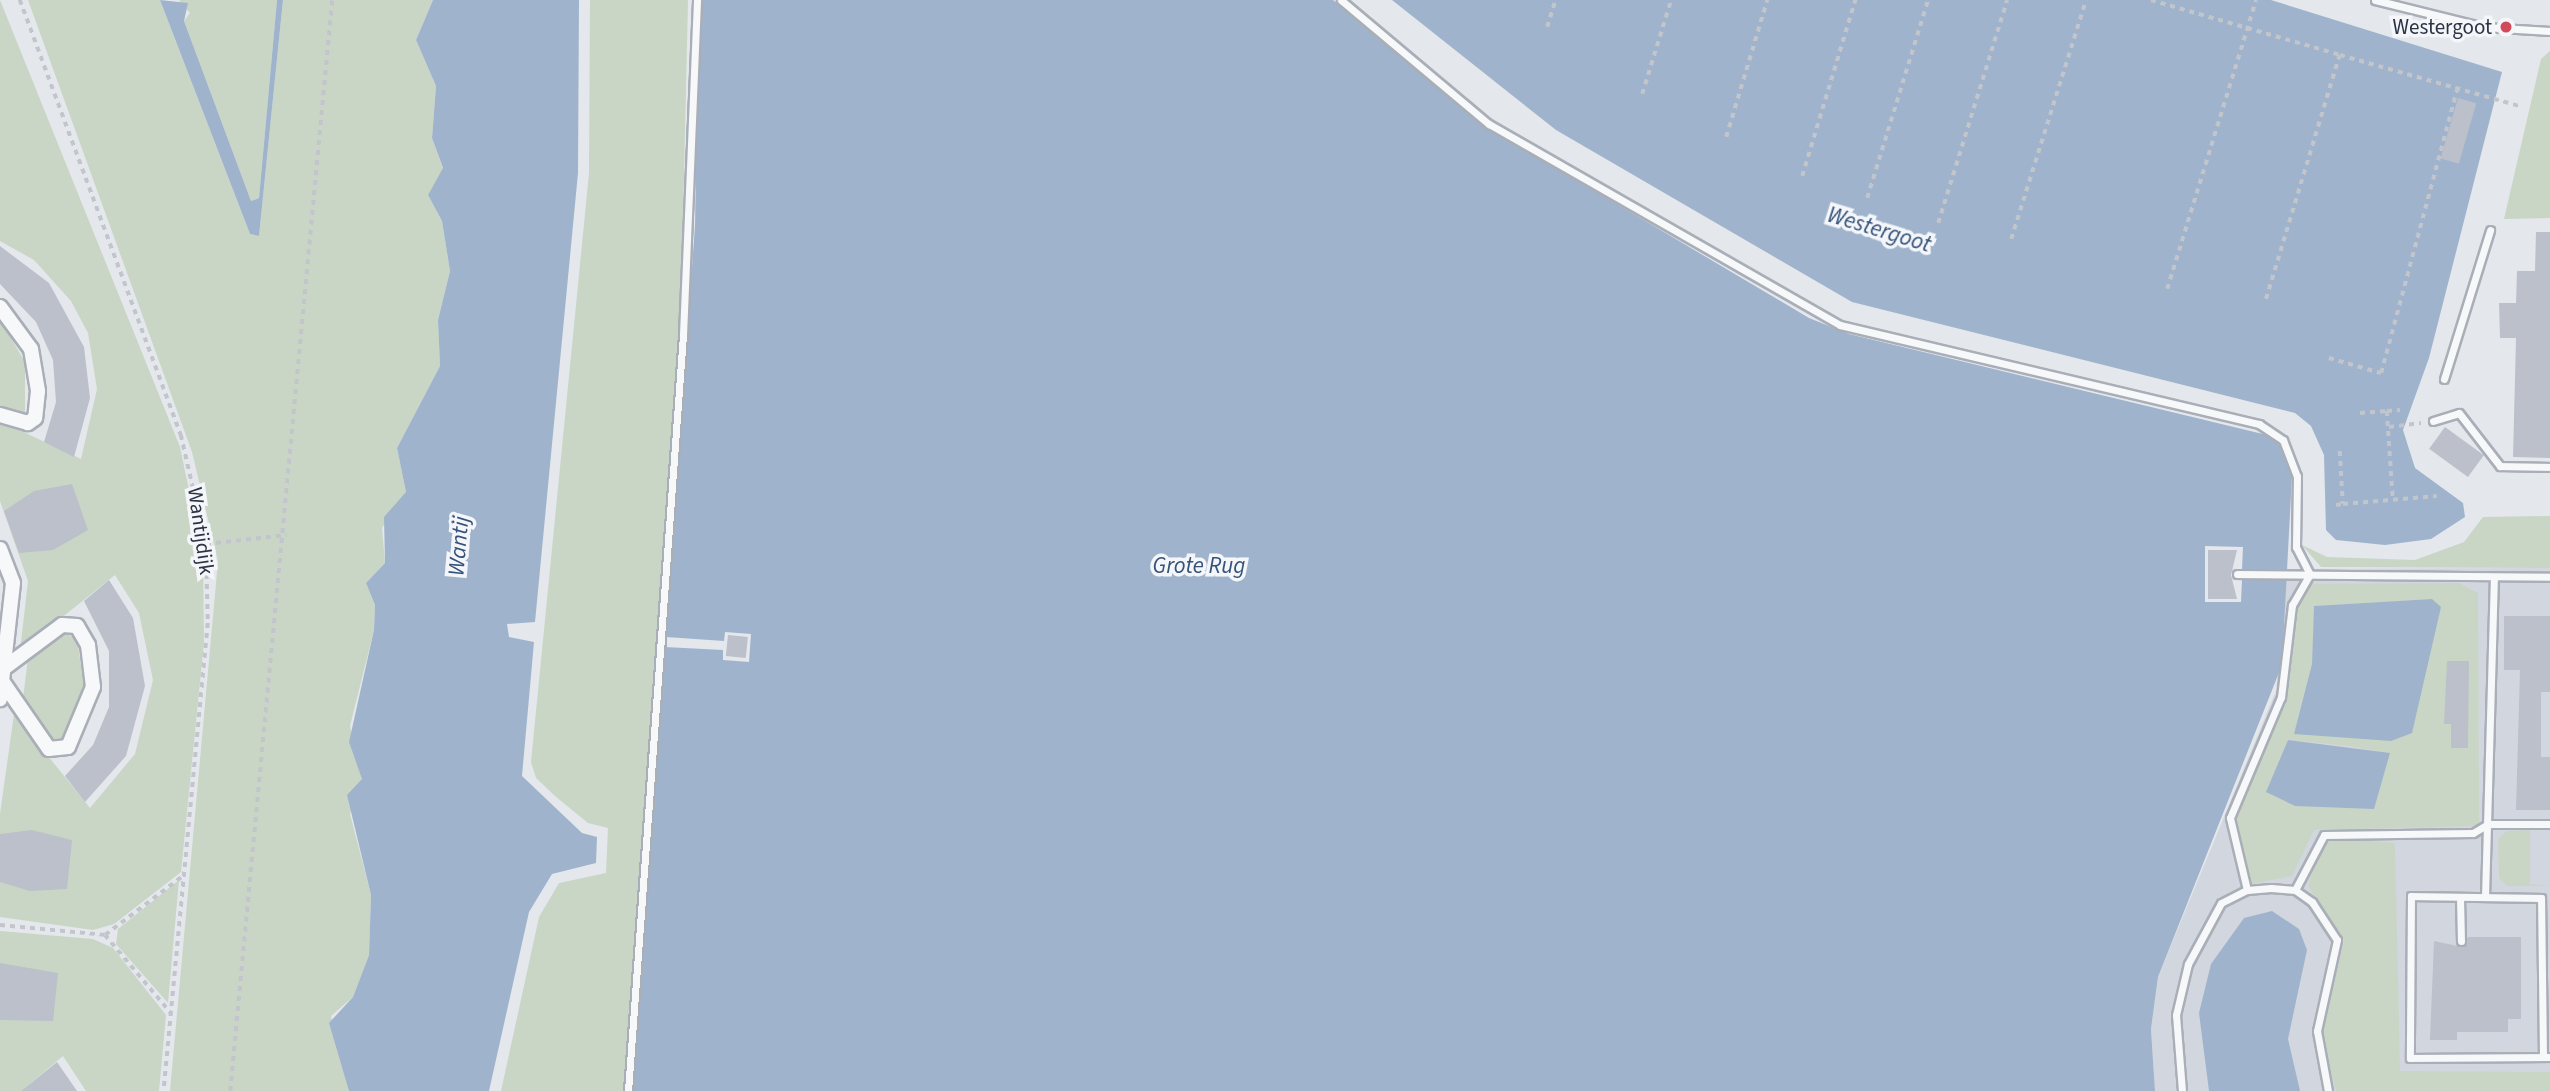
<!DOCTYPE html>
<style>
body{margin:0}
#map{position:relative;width:2550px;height:1091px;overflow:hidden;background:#e4e7ec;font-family:"Source Sans 3",sans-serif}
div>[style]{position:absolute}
.built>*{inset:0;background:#d2d6de}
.green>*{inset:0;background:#c9d6c5}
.water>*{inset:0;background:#9fb4cc}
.pier>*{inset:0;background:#e4e7ec}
.building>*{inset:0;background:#bbc0ca;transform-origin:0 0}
.path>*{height:3.5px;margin-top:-1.75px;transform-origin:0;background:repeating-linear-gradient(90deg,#c2c5cb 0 5px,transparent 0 10px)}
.roads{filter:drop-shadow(2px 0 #a9aeb7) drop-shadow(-2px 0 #a9aeb7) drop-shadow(0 2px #a9aeb7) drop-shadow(0 -2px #a9aeb7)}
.lane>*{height:7px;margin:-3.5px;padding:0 3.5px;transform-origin:3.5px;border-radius:3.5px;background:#f7f8fa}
.street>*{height:14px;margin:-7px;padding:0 7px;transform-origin:7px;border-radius:7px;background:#f7f8fa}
.dots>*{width:19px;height:19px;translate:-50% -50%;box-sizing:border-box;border:4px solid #f4f6f9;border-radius:50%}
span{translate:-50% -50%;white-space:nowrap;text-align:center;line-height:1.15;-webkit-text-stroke:7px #f4f6f9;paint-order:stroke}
.poi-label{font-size:21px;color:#2b3445}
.right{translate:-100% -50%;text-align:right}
.street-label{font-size:21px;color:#2b3445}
.water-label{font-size:23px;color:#34527a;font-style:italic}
</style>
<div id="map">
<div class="built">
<div style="clip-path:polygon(2550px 568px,2550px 1091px,2155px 1091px,2151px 1029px,2158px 977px,2276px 691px,2287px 569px)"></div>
</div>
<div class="green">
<div style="clip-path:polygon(0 0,180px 447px,203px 557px,204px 642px,181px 872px,114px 924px,93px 930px,0 917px,0 814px,14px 714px,90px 808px,135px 754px,153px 680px,139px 613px,115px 575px,20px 651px,28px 581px,0 501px,0 421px,81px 459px,97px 389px,88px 333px,71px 301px,34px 260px,0 241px)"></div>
<div style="clip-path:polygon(28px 0,160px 0,250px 234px,259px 236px,283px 0,433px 0,416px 40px,436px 86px,432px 138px,443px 169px,428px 195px,442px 221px,450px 271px,438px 320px,440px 366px,397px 448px,406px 492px,382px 528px,385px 563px,366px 583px,375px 605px,374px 630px,350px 726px,362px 779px,350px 814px,371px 895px,369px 955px,353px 997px,331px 1016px,349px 1091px,170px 1091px,218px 561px,192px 452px)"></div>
<div style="clip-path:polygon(179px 0,277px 0,259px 198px,251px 201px,184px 21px,190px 13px)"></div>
<div style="clip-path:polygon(590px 0,688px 0,681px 311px,624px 1091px,501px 1091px,539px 917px,559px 883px,606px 873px,608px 828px,588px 823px,555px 796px,536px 778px,531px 762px,589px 173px)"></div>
<div style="clip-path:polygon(2550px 51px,2550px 218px,2504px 219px,2541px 59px)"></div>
<div style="clip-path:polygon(0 320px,25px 362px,25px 416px,0 412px)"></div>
<div style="clip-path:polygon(2550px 516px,2550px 568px,2321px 567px,2302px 545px,2327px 557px,2415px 560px,2464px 542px,2483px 517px)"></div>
<div style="clip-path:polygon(evenodd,2459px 583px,2478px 593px,2479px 826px,2314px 830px,2292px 876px,2251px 884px,2235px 820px,2283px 695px,2296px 601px,2304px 584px,2459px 583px,2431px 599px,2294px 734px,2312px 664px,2314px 606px,2431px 599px,2459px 583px,2288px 740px,2350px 746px,2390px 754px,2267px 792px,2288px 740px)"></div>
<div style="clip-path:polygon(62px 630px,77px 640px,85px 690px,68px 733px,53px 745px,22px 707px,28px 658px)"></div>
<div style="clip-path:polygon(2530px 830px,2530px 884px,2550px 886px,2507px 886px,2499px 878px,2498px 839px,2507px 831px)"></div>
<div style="clip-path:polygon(2340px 839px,2395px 843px,2400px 1071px,2550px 1072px,2550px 1091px,2336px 1091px,2321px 1035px,2344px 941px,2308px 886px,2319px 844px)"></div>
<div style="clip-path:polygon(179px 880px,168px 1003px,116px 944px,118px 929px)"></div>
<div style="clip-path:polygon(0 931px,93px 939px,113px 948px,166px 1015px,159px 1091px,86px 1091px,63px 1056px,21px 1091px,0 1091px)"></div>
</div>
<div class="water">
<div style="clip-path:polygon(160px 0,188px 3px,184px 21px,251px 201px,259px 198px,277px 0,283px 0,259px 236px,250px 234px)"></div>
<div style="clip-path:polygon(433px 0,579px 0,578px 173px,535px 622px,507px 624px,509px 637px,534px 642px,522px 776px,582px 833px,597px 837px,596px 863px,552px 874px,529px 912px,489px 1091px,349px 1091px,329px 1023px,353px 997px,369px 955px,371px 895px,347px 795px,362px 779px,349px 742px,374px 630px,375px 605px,366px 583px,385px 563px,384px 517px,406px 492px,397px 448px,440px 366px,438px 320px,450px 271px,442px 221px,428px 195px,443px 168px,432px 138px,436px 86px,416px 40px)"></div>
<div style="clip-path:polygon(699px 0,1333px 0,1497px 133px,1809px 318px,1849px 334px,2271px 436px,2284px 450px,2292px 476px,2282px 665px,2158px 977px,2151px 1029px,2155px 1091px,632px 1091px,695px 226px)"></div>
<div style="clip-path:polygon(1392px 0,2271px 0,2502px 72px,2429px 358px,2403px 430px,2415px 468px,2463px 503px,2465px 517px,2431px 539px,2385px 545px,2336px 540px,2326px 530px,2324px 455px,2311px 426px,2295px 413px,1852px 302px,1556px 130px)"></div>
<div style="clip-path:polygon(2432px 599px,2441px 607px,2412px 733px,2391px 741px,2294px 734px,2312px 664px,2314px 606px)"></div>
<div style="clip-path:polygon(2288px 740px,2390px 753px,2374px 809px,2295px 806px,2266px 792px)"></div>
<div style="clip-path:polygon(2272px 911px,2299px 929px,2307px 950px,2288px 1039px,2300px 1091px,2209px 1091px,2199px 1013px,2211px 964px,2244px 918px)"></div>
</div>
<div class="pier">
<div style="clip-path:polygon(2205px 546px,2243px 547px,2242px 569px,2287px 569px,2287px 580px,2242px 580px,2241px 602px,2205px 602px)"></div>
<div style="clip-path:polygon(725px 632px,751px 634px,749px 662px,723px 660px,723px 650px,665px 647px,666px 637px,724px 641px)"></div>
</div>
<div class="building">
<div style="left:2458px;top:98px;width:19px;height:63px;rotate:16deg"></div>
<div style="clip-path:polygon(2536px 232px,2550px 232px,2550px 458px,2513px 457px,2516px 338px,2500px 338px,2499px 303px,2516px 303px,2517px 271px,2535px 271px)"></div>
<div style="clip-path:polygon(0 246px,49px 283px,84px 347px,90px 398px,74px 457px,44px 442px,56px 402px,53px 360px,36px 322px,0 284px)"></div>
<div style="left:2445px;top:427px;width:48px;height:27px;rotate:36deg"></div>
<div style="clip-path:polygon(72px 484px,88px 530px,53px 550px,19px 553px,4px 511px,34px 491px)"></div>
<div style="clip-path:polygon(2208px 550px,2237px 550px,2231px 575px,2237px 599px,2208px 599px)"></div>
<div style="clip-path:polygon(109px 580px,133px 618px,145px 686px,126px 756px,85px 802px,65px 776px,93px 745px,109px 707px,109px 651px,84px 601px)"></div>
<div style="clip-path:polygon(2504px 616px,2550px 616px,2550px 692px,2541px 692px,2541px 757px,2550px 757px,2550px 810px,2516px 810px,2520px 670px,2504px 670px)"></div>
<div style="left:728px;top:635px;width:20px;height:21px;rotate:6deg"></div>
<div style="clip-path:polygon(2447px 661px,2469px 661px,2468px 748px,2451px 748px,2451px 724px,2444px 724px)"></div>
<div style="clip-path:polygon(32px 830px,72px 840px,67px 889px,30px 891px,0 882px,0 834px)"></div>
<div style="clip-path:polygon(2468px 937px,2521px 937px,2521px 1019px,2508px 1019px,2508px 1032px,2457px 1032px,2457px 1040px,2430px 1040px,2434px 941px,2462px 947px)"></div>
<div style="clip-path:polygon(0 963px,58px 973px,53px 1021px,0 1020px)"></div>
<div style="clip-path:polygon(57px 1062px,77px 1091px,21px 1091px)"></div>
</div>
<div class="path">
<div style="left:20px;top:0;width:464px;rotate:69.7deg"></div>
<div style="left:181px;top:435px;width:112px;rotate:77.1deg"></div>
<div style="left:206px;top:544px;width:79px;rotate:88.5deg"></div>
<div style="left:208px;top:623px;width:470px;rotate:95.4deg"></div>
<div style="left:2151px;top:0;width:197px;rotate:16.2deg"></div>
<div style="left:2340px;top:55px;width:260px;rotate:106.8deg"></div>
<div style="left:1547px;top:27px;width:28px;rotate:-73deg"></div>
<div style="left:2340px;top:55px;width:186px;rotate:15.9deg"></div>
<div style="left:1642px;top:94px;width:98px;rotate:-72.9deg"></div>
<div style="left:1726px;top:137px;width:143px;rotate:-73.3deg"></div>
<div style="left:1802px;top:176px;width:184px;rotate:-73.2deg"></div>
<div style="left:1867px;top:198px;width:207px;rotate:-72.9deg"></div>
<div style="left:1938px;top:223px;width:233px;rotate:-72.8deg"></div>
<div style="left:2011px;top:239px;width:250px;rotate:-72.6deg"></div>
<div style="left:2167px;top:289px;width:302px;rotate:-72.9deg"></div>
<div style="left:2329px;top:358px;width:54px;rotate:16.1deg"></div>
<div style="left:2381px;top:373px;width:293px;rotate:-75deg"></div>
<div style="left:2387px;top:411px;width:13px;rotate:-4deg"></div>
<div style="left:2360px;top:413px;width:27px;rotate:-4deg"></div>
<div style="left:2387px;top:411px;width:89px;rotate:86.1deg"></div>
<div style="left:2389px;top:427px;width:32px;rotate:-7deg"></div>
<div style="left:2340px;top:451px;width:53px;rotate:86.8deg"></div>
<div style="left:2343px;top:504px;width:94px;rotate:-4.9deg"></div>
<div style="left:2336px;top:505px;width:7px;rotate:-8deg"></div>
<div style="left:206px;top:544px;width:81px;rotate:-6.4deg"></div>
<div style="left:0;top:925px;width:105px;rotate:5.4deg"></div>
<div style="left:105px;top:935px;width:99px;rotate:-37.2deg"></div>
<div style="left:105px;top:935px;width:102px;rotate:49.8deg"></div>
<div style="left:230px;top:1091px;width:1096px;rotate:-84.66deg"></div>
</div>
<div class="roads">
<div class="lane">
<div style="left:1341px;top:0;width:193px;rotate:40deg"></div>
<div style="left:1489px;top:124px;width:404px;rotate:29.8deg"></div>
<div style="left:1840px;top:325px;width:431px;rotate:13.3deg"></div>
<div style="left:2259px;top:424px;width:29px;rotate:34deg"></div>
<div style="left:2283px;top:440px;width:39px;rotate:69deg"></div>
<div style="left:2297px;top:476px;width:71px;rotate:90.8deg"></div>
<div style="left:2296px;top:547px;width:30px;rotate:63deg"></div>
<div style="left:2310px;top:574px;width:36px;rotate:120deg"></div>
<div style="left:2292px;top:605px;width:93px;rotate:96.8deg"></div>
<div style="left:2281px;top:697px;width:131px;rotate:112.9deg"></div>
<div style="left:2230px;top:818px;width:74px;rotate:76.7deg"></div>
<div style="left:2375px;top:0;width:112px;rotate:13.9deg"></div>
<div style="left:2484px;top:27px;width:66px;rotate:3.5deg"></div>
<div style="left:2444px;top:379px;width:156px;rotate:-72.8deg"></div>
<div style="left:2433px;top:421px;width:27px;rotate:-17deg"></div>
<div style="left:2459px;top:413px;width:67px;rotate:52.3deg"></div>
<div style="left:2500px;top:466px;width:50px;rotate:1.1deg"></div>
<div style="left:2237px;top:574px;width:313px;rotate:0.5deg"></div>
<div style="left:2295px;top:890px;width:62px;rotate:-62.2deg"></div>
<div style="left:2324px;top:835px;width:149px;rotate:-0.8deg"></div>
<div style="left:2473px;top:833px;width:17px;rotate:-31deg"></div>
<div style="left:2488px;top:824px;width:62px"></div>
<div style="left:2460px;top:897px;width:44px;rotate:88.7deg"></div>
<div style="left:2485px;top:897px;width:320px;rotate:-88.4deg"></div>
<div style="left:2543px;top:1057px;width:159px;rotate:-90.7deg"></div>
<div style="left:2541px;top:898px;width:130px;rotate:-179.1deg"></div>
<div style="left:2411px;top:896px;width:162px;rotate:90.4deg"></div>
<div style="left:2410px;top:1058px;width:140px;rotate:-0.4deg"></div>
<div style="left:628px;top:1091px;width:758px;rotate:-85.84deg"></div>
<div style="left:683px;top:335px;width:335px;rotate:-87.6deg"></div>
<div style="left:2182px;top:1091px;width:76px;rotate:-94.5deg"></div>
<div style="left:2176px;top:1015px;width:52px;rotate:-76.8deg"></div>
<div style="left:2188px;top:964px;width:69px;rotate:-61.6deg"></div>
<div style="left:2221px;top:903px;width:29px;rotate:-27deg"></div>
<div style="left:2247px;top:890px;width:24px;rotate:-5deg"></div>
<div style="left:2271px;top:888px;width:24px;rotate:5deg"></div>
<div style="left:2295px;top:890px;width:21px;rotate:35deg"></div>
<div style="left:2312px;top:902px;width:45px;rotate:56.7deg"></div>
<div style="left:2337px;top:940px;width:93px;rotate:102.4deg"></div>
<div style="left:2317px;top:1031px;width:61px;rotate:79.6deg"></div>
</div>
<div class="street">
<div style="left:0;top:307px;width:52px;rotate:53.6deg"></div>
<div style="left:31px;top:349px;width:43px;rotate:80.5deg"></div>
<div style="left:38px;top:391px;width:27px;rotate:96deg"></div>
<div style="left:35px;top:418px;width:9px;rotate:144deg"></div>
<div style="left:28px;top:423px;width:29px;rotate:-164deg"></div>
<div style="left:0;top:549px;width:36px;rotate:69deg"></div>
<div style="left:13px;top:583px;width:117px;rotate:96.4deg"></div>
<div style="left:0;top:678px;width:86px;rotate:55.4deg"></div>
<div style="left:49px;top:749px;width:19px;rotate:-6deg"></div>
<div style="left:68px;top:747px;width:65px;rotate:-67.4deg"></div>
<div style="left:93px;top:687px;width:42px;rotate:-96.8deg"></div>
<div style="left:88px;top:645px;width:22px;rotate:-120deg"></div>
<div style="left:77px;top:626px;width:15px;rotate:-176deg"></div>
<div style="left:62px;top:625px;width:74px;rotate:143.3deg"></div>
</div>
</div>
<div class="dots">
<div style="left:2506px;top:27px;background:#d1495b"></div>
</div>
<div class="poi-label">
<span class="right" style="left:2492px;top:27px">Westergoot</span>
</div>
<div class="street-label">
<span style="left:201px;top:531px;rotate:82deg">Wantijdijk</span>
</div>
<div class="water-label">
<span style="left:1879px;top:230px;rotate:17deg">Westergoot</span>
<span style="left:459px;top:546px;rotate:-85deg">Wantij</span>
<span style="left:1199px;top:566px">Grote Rug</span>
</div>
</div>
